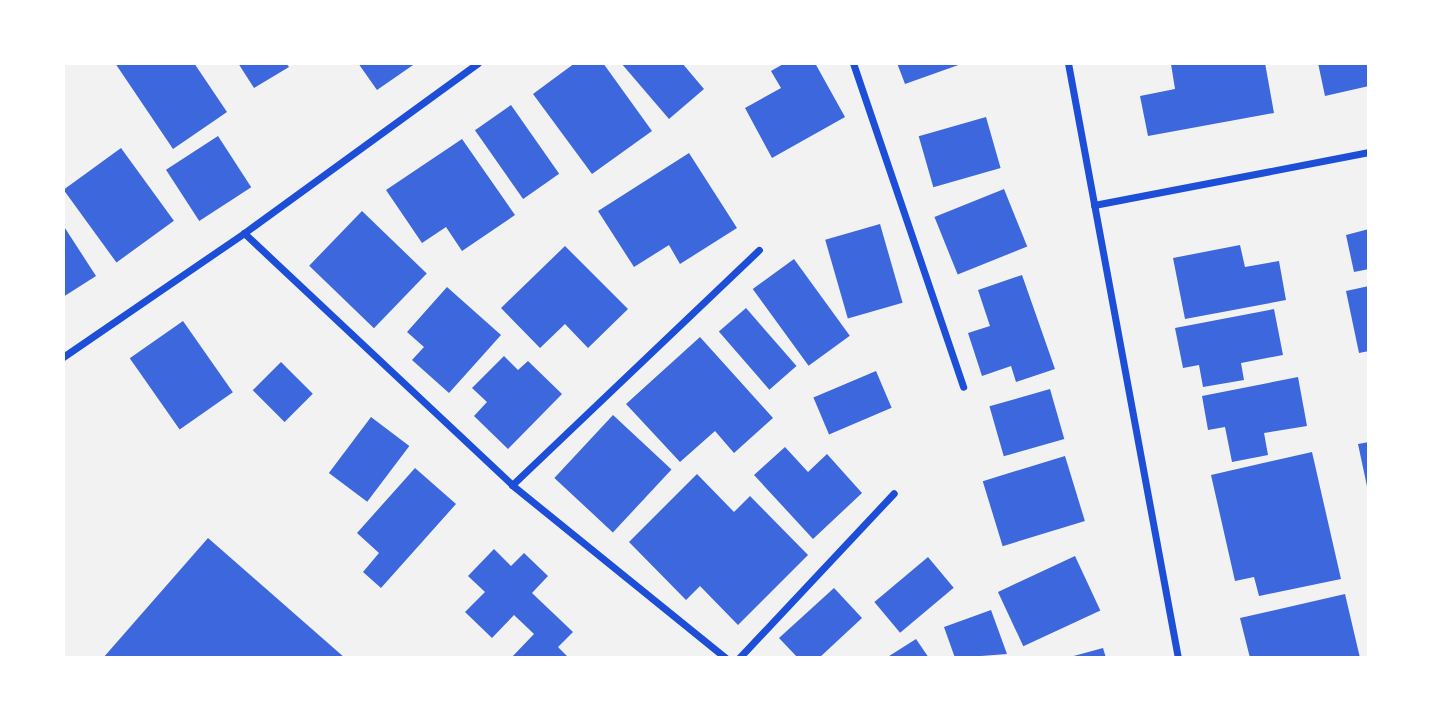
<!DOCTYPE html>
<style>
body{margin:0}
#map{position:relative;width:1432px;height:721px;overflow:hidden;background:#f2f2f2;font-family:"PT Sans Narrow",sans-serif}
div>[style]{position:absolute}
.building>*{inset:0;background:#3d67dc;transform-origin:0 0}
.minor>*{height:7px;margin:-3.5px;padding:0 3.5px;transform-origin:3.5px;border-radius:3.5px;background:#1d4ed8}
span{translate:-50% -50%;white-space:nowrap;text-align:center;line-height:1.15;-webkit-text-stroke:7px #fff;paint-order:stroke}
.frame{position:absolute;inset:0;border:65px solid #fff;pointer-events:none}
</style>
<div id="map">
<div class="building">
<div style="clip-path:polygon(115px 63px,194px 63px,227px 112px,173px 149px)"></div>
<div style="clip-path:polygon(238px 63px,286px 63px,289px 67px,254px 88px)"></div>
<div style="clip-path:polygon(358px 63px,416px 63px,377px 90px)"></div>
<div style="clip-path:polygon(575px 63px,603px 63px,652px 131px,592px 174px,533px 94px)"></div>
<div style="clip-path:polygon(621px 63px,682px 63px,704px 89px,669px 119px)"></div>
<div style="clip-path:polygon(785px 63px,815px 63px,845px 117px,772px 158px,745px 108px,781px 88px,771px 71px)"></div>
<div style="clip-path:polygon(897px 63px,964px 63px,905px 84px)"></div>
<div style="clip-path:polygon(1176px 63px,1265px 63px,1274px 113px,1148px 136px,1140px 96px,1175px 89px,1171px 64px)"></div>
<div style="clip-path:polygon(1318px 63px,1369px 63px,1369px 86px,1325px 96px)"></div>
<div style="left:511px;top:105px;width:84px;height:44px;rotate:55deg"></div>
<div style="left:986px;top:117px;width:53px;height:70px;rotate:74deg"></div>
<div style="left:218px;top:136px;width:61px;height:62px;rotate:57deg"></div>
<div style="clip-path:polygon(462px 139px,515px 215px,462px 251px,446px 227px,422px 243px,386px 190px)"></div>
<div style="left:121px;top:148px;width:90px;height:71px;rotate:54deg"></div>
<div style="clip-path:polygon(689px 153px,737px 228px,680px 264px,669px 245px,634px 267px,598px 211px)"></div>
<div style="left:1004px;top:189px;width:62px;height:75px;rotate:68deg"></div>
<div style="left:362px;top:211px;width:90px;height:76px;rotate:44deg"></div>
<div style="left:880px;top:224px;width:82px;height:57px;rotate:74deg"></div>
<div style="clip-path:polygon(63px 225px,96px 276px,63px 297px)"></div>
<div style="clip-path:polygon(1369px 229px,1369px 269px,1354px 272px,1346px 235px)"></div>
<div style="clip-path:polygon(1240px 245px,1245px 267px,1279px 261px,1286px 300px,1185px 319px,1173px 258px)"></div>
<div style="clip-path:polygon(565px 246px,628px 309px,588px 348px,565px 324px,540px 348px,501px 308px)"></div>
<div style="left:794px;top:259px;width:95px;height:51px;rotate:54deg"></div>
<div style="clip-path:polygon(1022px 275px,1055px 369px,1016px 382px,1011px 366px,982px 376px,968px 333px,990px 326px,978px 290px)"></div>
<div style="clip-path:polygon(1369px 286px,1369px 351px,1359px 353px,1346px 291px)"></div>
<div style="clip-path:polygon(447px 287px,501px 335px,449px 393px,412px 360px,424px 347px,407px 332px)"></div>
<div style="left:746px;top:308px;width:77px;height:36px;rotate:49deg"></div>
<div style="clip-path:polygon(1274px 309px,1283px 355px,1241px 363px,1244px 380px,1203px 387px,1199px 365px,1183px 368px,1175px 328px)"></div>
<div style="left:183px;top:321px;width:87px;height:65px;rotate:55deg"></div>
<div style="clip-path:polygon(700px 337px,773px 418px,734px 453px,715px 431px,680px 462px,626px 404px)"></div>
<div style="clip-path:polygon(504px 356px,518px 370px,528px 361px,562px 394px,508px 449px,474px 416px,487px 402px,472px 388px)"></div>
<div style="left:281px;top:362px;width:45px;height:40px;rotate:45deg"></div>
<div style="left:876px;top:371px;width:40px;height:68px;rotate:67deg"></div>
<div style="clip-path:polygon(1298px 377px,1307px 426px,1264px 433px,1268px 455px,1232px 462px,1225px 427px,1208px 430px,1202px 396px)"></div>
<div style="left:1050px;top:389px;width:52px;height:63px;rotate:74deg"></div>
<div style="left:613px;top:415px;width:80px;height:86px;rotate:43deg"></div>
<div style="left:371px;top:417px;width:48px;height:70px;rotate:37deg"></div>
<div style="clip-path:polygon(1369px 442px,1369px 491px,1368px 491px,1358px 444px)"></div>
<div style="clip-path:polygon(785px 447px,808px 472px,827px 454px,862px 493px,813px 539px,754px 475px)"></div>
<div style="clip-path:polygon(1312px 452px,1341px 579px,1259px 596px,1254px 577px,1235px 581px,1211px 475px)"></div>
<div style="left:1065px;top:456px;width:68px;height:86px;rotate:73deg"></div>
<div style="clip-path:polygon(415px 468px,456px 504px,381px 588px,363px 572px,379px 553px,357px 533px)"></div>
<div style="clip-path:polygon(697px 474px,734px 512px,750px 496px,808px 555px,738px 625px,700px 586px,686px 600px,629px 542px)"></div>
<div style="clip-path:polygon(208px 538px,345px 658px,103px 658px)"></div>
<div style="clip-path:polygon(494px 549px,511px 566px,524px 553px,548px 576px,532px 593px,573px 632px,558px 647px,569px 658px,511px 658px,534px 634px,514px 615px,492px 638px,465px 612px,485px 592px,468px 576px)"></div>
<div style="left:1075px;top:556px;width:60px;height:85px;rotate:65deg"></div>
<div style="left:928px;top:557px;width:40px;height:70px;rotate:50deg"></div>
<div style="clip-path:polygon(834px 588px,862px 618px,819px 658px,798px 658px,779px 638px)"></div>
<div style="clip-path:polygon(1345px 594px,1360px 658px,1250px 658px,1240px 618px)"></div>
<div style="clip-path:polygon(991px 610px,1007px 654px,955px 658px,944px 627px)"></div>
<div style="clip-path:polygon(916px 639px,929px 658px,886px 658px)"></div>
<div style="clip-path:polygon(1103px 648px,1106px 658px,1070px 658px,1070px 657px)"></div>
</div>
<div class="minor">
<div style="left:853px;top:63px;width:342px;rotate:71.2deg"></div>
<div style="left:1068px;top:63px;width:605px;rotate:79.53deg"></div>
<div style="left:1094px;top:205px;width:280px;rotate:-10.9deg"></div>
<div style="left:244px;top:233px;width:368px;rotate:43.2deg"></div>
<div style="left:512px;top:485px;width:275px;rotate:39deg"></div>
<div style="left:63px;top:357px;width:219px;rotate:-34.4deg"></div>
<div style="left:244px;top:233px;width:289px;rotate:-36deg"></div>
<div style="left:512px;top:485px;width:341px;rotate:-43.6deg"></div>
<div style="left:739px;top:658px;width:226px;rotate:-46.8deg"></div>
</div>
<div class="frame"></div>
</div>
